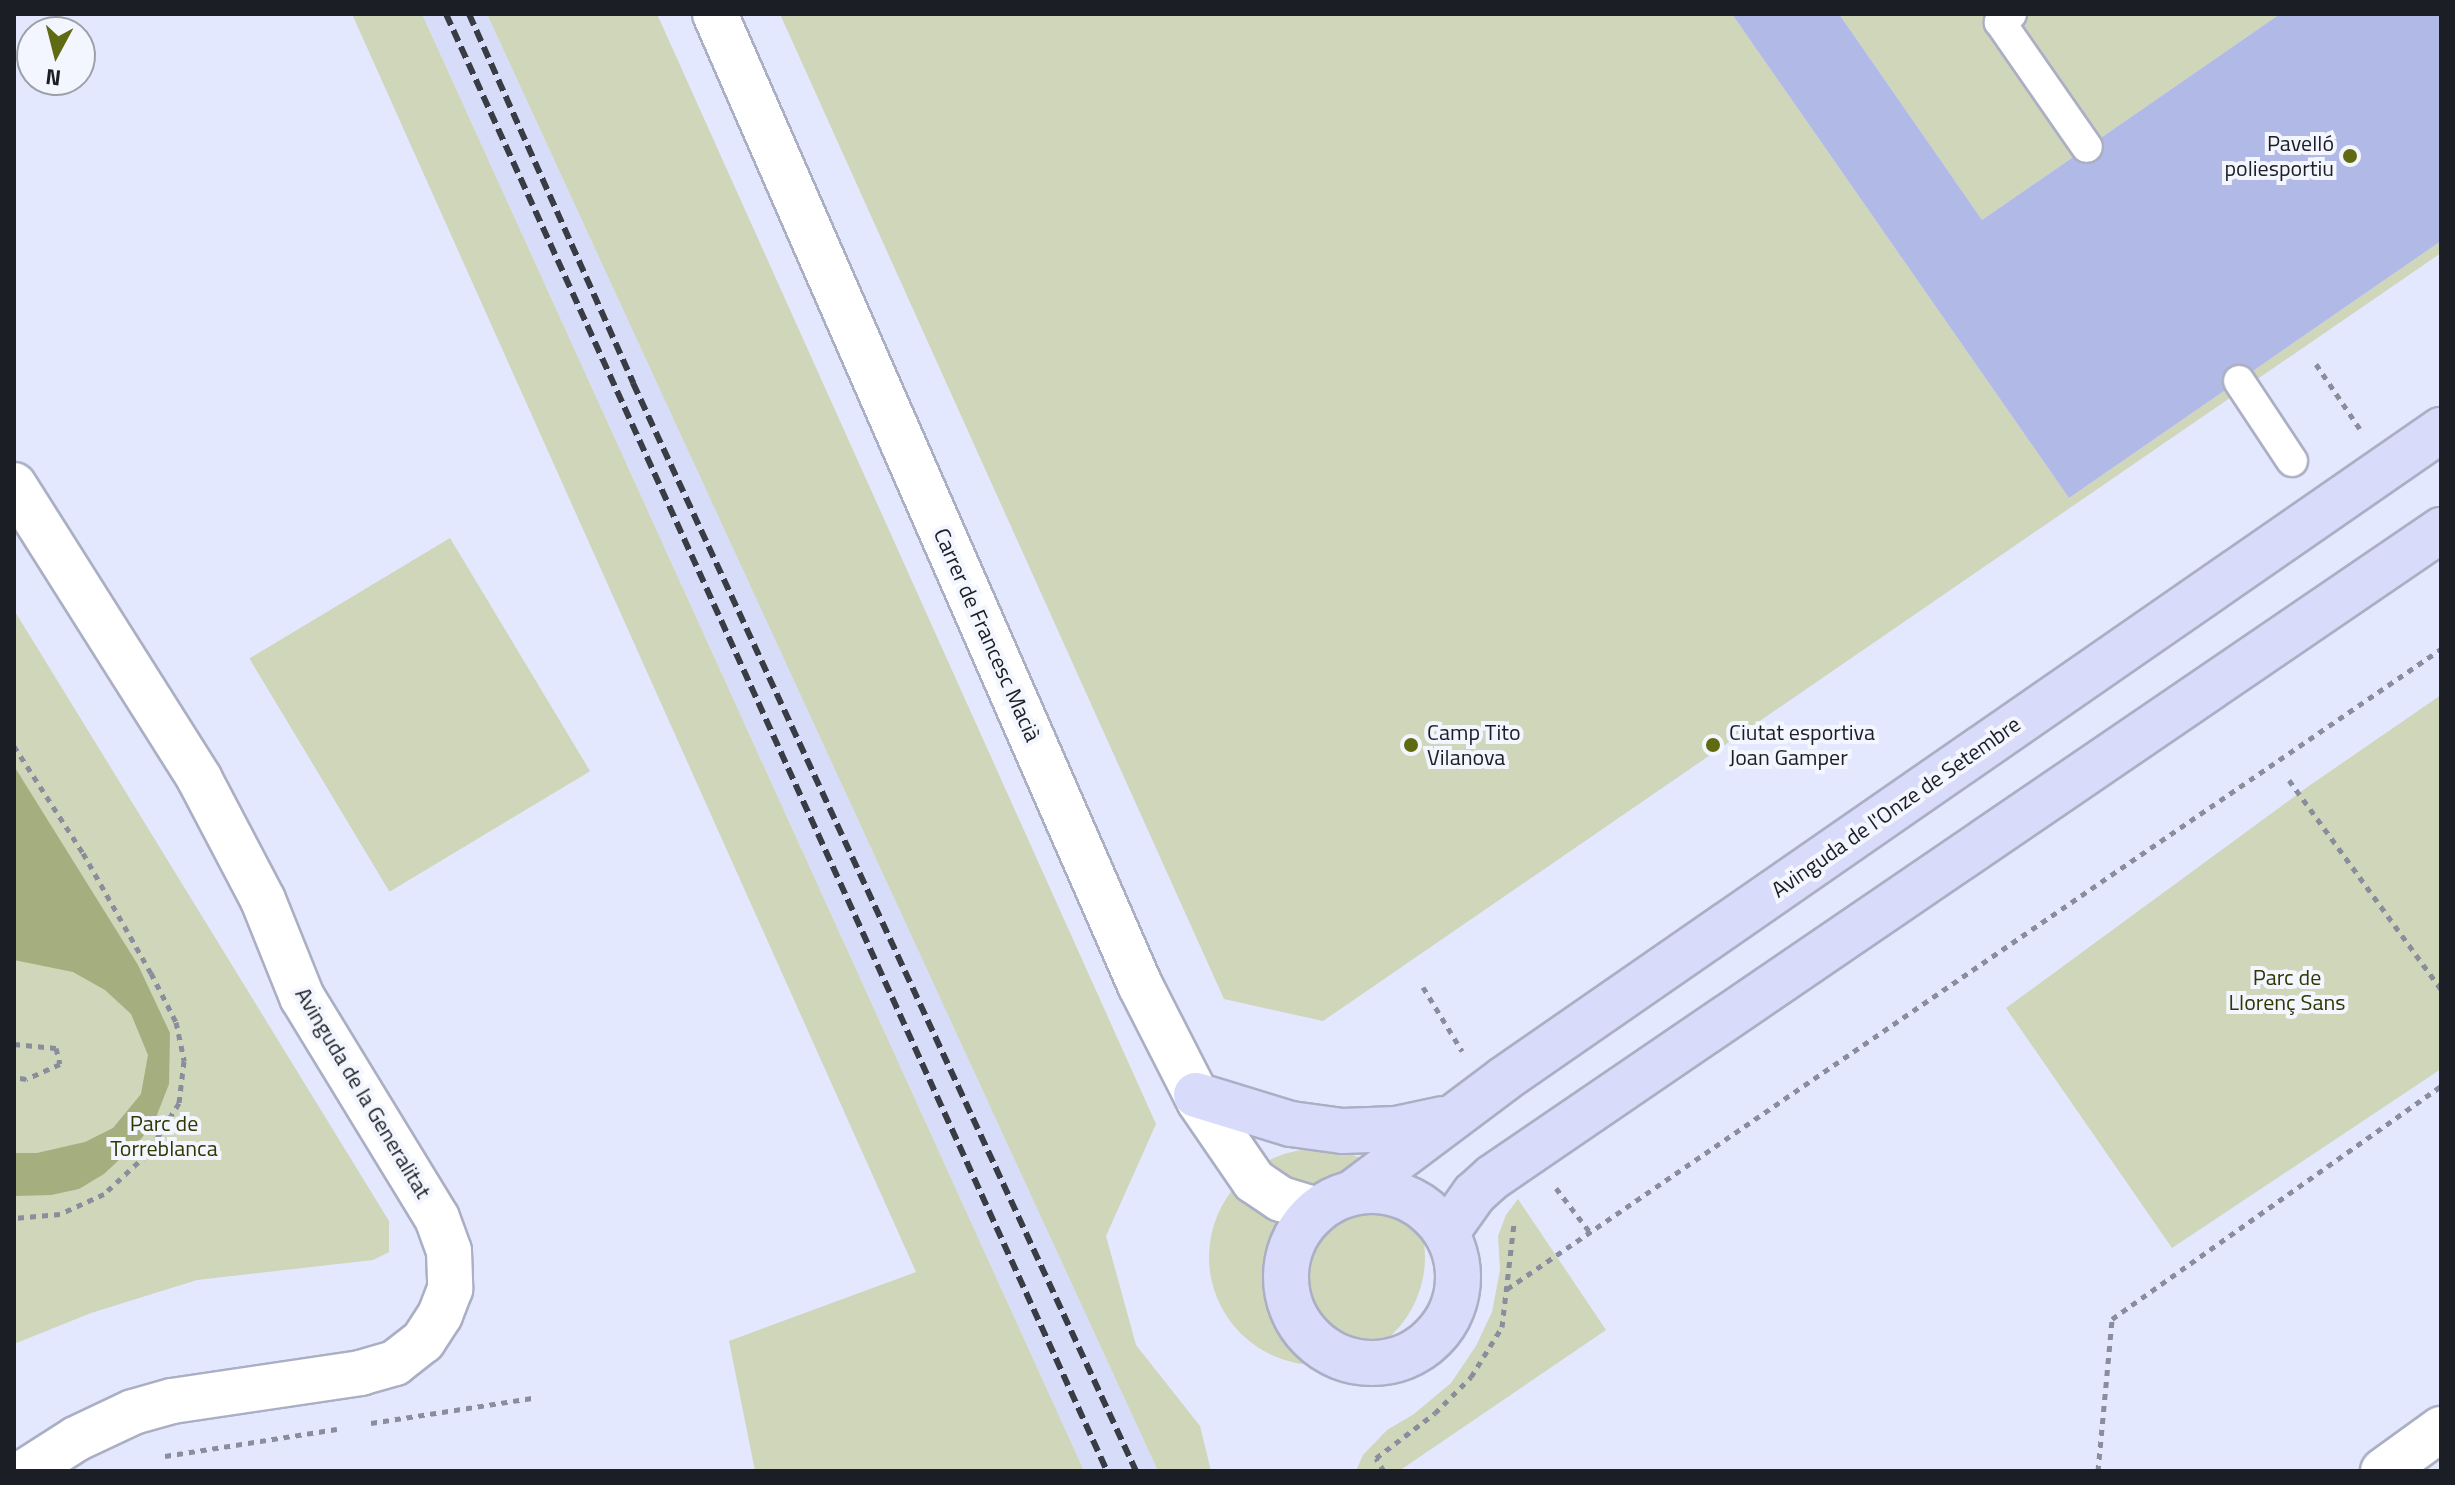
<!DOCTYPE html>
<meta charset="utf-8">
<style>
body{margin:0}
#map{position:relative;width:2455px;height:1485px;overflow:hidden;background:#e3e8fe;font-family:"Titillium Web",sans-serif}
div>[style]{position:absolute}
.built>*{inset:0;background:#d7dcf9}
.green>*{inset:0;background:#cfd6b9;transform-origin:0 0}
.round{border-radius:50%}
.water>*{inset:0;background:#a4ae7e}
.building>*{inset:0;background:#b1bae7}
.path>*{height:5px;margin-top:-2.5px;transform-origin:0;background:repeating-linear-gradient(90deg,#898d9c 0 6px,transparent 0 12px)}
.roads{filter:drop-shadow(2px 0 #abafc4) drop-shadow(-2px 0 #abafc4) drop-shadow(0 2px #abafc4) drop-shadow(0 -2px #abafc4)}
.lane>*{height:30px;margin:-15px;padding:0 15px;transform-origin:15px;border-radius:15px;background:#fff}
.street>*{height:44px;margin:-22px;padding:0 22px;transform-origin:22px;border-radius:22px;background:#fff}
.secondary>*{height:44px;margin:-22px;padding:0 22px;transform-origin:22px;border-radius:22px;background:#d8dbf9}
.secondary>.ring{margin:-22px;padding:0;box-sizing:content-box;background:none;border:44px solid #d8dbf9;border-radius:50%}
.rail>*{height:6px;margin-top:-3px;transform-origin:0;background:repeating-linear-gradient(90deg,#3a3c45 0 12px,transparent 0 18px)}
.dots>*{width:22px;height:22px;translate:-50% -50%;box-sizing:border-box;border:4px solid #f4f6ff;border-radius:50%}
span{translate:-50% -50%;white-space:nowrap;text-align:center;line-height:1.15;-webkit-text-stroke:8px #f4f6ff;paint-order:stroke}
.poi-label{font-size:22px;color:#1c1e25}
.right{translate:-100% -50%;text-align:right}
.left{translate:0 -50%;text-align:left}
.street-label{font-size:22px;color:#1c1e25}
.park-label{font-size:22px;color:#303700}
.frame{position:absolute;inset:0;border:16px solid #1c1e25;pointer-events:none}
.north{position:absolute;left:16px;top:16px;width:80px;height:80px;box-sizing:border-box;background:#f4f6ff;border:2px solid #9ea0a8;border-radius:50%;rotate:187deg;font-size:22px;font-weight:700;line-height:32px;text-align:center;color:#1c1e25}
.north::after{content:'';display:block;margin:auto;width:28px;height:36px;background:#5f6a12;clip-path:polygon(50% 0,100% 100%,50% 72%,0 100%)}
</style>
<div id="map">
<div class="built">
<div style="clip-path:polygon(422px 14px,487px 14px,1158px 1471px,1084px 1471px)"></div>
</div>
<div class="green">
<div style="clip-path:polygon(352px 14px,422px 14px,1084px 1471px,755px 1471px,729px 1341px,916px 1272px)"></div>
<div style="clip-path:polygon(487px 14px,657px 14px,1156px 1124px,1106px 1236px,1136px 1345px,1200px 1426px,1211px 1471px,1158px 1471px)"></div>
<div style="clip-path:polygon(780px 14px,1732px 14px,2069px 498px,2441px 241px,2441px 253px,1323px 1021px,1224px 999px)"></div>
<div style="clip-path:polygon(1839px 14px,2280px 14px,1982px 220px)"></div>
<div style="left:450px;top:538px;width:272px;height:234px;rotate:59deg"></div>
<div style="clip-path:polygon(14px 610px,389px 1221px,389px 1252px,373px 1260px,197px 1280px,91px 1313px,14px 1344px)"></div>
<div style="clip-path:polygon(2441px 695px,2441px 1069px,2172px 1248px,2006px 1008px,2306px 788px)"></div>
<div class="round" style="left:1209px;top:1149px;width:216px;height:216px"></div>
<div style="clip-path:polygon(1518px 1199px,1606px 1330px,1399px 1471px,1356px 1471px,1363px 1455px,1387px 1430px,1414px 1414px,1451px 1383px,1476px 1346px,1492px 1312px,1500px 1270px,1498px 1236px,1506px 1215px)"></div>
</div>
<div class="water">
<div style="clip-path:polygon(14px 766px,138px 965px,170px 1033px,169px 1084px,155px 1120px,141px 1139px,104px 1174px,79px 1189px,51px 1195px,14px 1196px,14px 1153px,37px 1153px,85px 1142px,113px 1128px,141px 1094px,148px 1055px,131px 1014px,105px 990px,73px 972px,14px 960px)"></div>
</div>
<div class="building">
<div style="clip-path:polygon(1732px 14px,1839px 14px,1982px 220px,2280px 14px,2441px 14px,2441px 241px,2069px 498px)"></div>
</div>
<div class="path">
<div style="left:2316px;top:364px;width:78px;rotate:55.9deg"></div>
<div style="left:14px;top:746px;width:127px;rotate:57.2deg"></div>
<div style="left:83px;top:853px;width:138px;rotate:60.5deg"></div>
<div style="left:151px;top:973px;width:55px;rotate:63deg"></div>
<div style="left:176px;top:1022px;width:40px;rotate:78deg"></div>
<div style="left:184px;top:1061px;width:42px;rotate:96.8deg"></div>
<div style="left:179px;top:1103px;width:60px;rotate:122.1deg"></div>
<div style="left:147px;top:1154px;width:59px;rotate:137.1deg"></div>
<div style="left:104px;top:1194px;width:48px;rotate:155.6deg"></div>
<div style="left:60px;top:1214px;width:46px;rotate:175deg"></div>
<div style="left:2289px;top:780px;width:258px;rotate:54deg"></div>
<div style="left:1423px;top:987px;width:75px;rotate:58.6deg"></div>
<div style="left:14px;top:1044px;width:42px;rotate:5.4deg"></div>
<div style="left:56px;top:1048px;width:16px;rotate:76deg"></div>
<div style="left:60px;top:1064px;width:37px;rotate:156deg"></div>
<div style="left:26px;top:1079px;width:12px;rotate:-171deg"></div>
<div style="left:1556px;top:1188px;width:54px;rotate:52.5deg"></div>
<div style="left:1507px;top:1289px;width:1132px;rotate:-34.42deg"></div>
<div style="left:371px;top:1423px;width:163px;rotate:-8.8deg"></div>
<div style="left:165px;top:1456px;width:174px;rotate:-8.9deg"></div>
<div style="left:1384px;top:1471px;width:15px;rotate:-122deg"></div>
<div style="left:1376px;top:1458px;width:74px;rotate:-37.3deg"></div>
<div style="left:1435px;top:1413px;width:51px;rotate:-45deg"></div>
<div style="left:1471px;top:1377px;width:59px;rotate:-58.2deg"></div>
<div style="left:1502px;top:1327px;width:105px;rotate:-83.4deg"></div>
<div style="left:2098px;top:1471px;width:153px;rotate:-84.7deg"></div>
<div style="left:2112px;top:1319px;width:403px;rotate:-35.3deg"></div>
</div>
<div class="roads">
<div class="lane">
<div style="left:2011px;top:14px;width:14px;rotate:144deg"></div>
<div style="left:2000px;top:22px;width:152px;rotate:55.2deg"></div>
<div style="left:2239px;top:381px;width:96px;rotate:56.5deg"></div>
</div>
<div class="street">
<div style="left:715px;top:14px;width:1060px;rotate:66.36deg"></div>
<div style="left:1140px;top:985px;width:130px;rotate:63deg"></div>
<div style="left:1199px;top:1101px;width:97px;rotate:55.5deg"></div>
<div style="left:1254px;top:1181px;width:32px;rotate:34deg"></div>
<div style="left:1281px;top:1199px;width:37px;rotate:17deg"></div>
<div style="left:14px;top:485px;width:347px;rotate:57.7deg"></div>
<div style="left:199px;top:778px;width:138px;rotate:62.3deg"></div>
<div style="left:263px;top:900px;width:105px;rotate:68.1deg"></div>
<div style="left:302px;top:997px;width:259px;rotate:58.6deg"></div>
<div style="left:437px;top:1218px;width:35px;rotate:70deg"></div>
<div style="left:449px;top:1251px;width:38px;rotate:88deg"></div>
<div style="left:450px;top:1289px;width:28px;rotate:111deg"></div>
<div style="left:440px;top:1315px;width:31px;rotate:123deg"></div>
<div style="left:423px;top:1341px;width:36px;rotate:142deg"></div>
<div style="left:395px;top:1363px;width:35px;rotate:164deg"></div>
<div style="left:361px;top:1373px;width:191px;rotate:171.6deg"></div>
<div style="left:172px;top:1401px;width:41px;rotate:164.2deg"></div>
<div style="left:133px;top:1412px;width:63px;rotate:154.7deg"></div>
<div style="left:76px;top:1439px;width:59px;rotate:147.4deg"></div>
<div style="left:2383px;top:1471px;width:72px;rotate:-35.9deg"></div>
</div>
<div class="secondary">
<div style="left:1196px;top:1095px;width:99px;rotate:17deg"></div>
<div style="left:1291px;top:1124px;width:52px;rotate:7.7deg"></div>
<div style="left:1343px;top:1131px;width:53px;rotate:-2.2deg"></div>
<div style="left:1396px;top:1129px;width:48px;rotate:-12deg"></div>
<div class="ring" style="left:1286px;top:1191px;width:128px;height:128px"></div>
<div style="left:1355px;top:1191px;width:186px;rotate:-36.9deg"></div>
<div style="left:1504px;top:1079px;width:1140px;rotate:-34.71deg"></div>
<div style="left:1447px;top:1232px;width:47px;rotate:-54.6deg"></div>
<div style="left:1474px;top:1194px;width:25px;rotate:-42deg"></div>
<div style="left:1493px;top:1177px;width:1148px;rotate:-34.31deg"></div>
</div>
</div>
<div class="rail">
<div style="left:446px;top:14px;width:1600px;rotate:65.6deg"></div>
<div style="left:469px;top:14px;width:404px;rotate:66deg"></div>
<div style="left:633px;top:383px;width:1199px;rotate:65.19deg"></div>
</div>
<div class="dots">
<div style="left:2350px;top:156px;background:#5f6a12"></div>
<div style="left:1411px;top:745px;background:#5f6a12"></div>
<div style="left:1713px;top:745px;background:#5f6a12"></div>
</div>
<div class="poi-label">
<span class="right" style="left:2334px;top:156px">Pavelló<br>poliesportiu</span>
<span class="left" style="left:1427px;top:745px">Camp Tito<br>Vilanova</span>
<span class="left" style="left:1729px;top:745px">Ciutat esportiva<br>Joan Gamper</span>
</div>
<div class="street-label">
<span style="left:987px;top:635px;rotate:66deg">Carrer de Francesc Macià</span>
<span style="left:1896px;top:807px;rotate:-35deg">Avinguda de l'Onze de Setembre</span>
<span style="left:363px;top:1093px;rotate:59deg">Avinguda de la Generalitat</span>
</div>
<div class="park-label">
<span style="left:2287px;top:990px">Parc de<br>Llorenç Sans</span>
<span style="left:164px;top:1136px">Parc de<br>Torreblanca</span>
</div>
<div class="frame"></div>
<div class="north">N</div>
</div>
